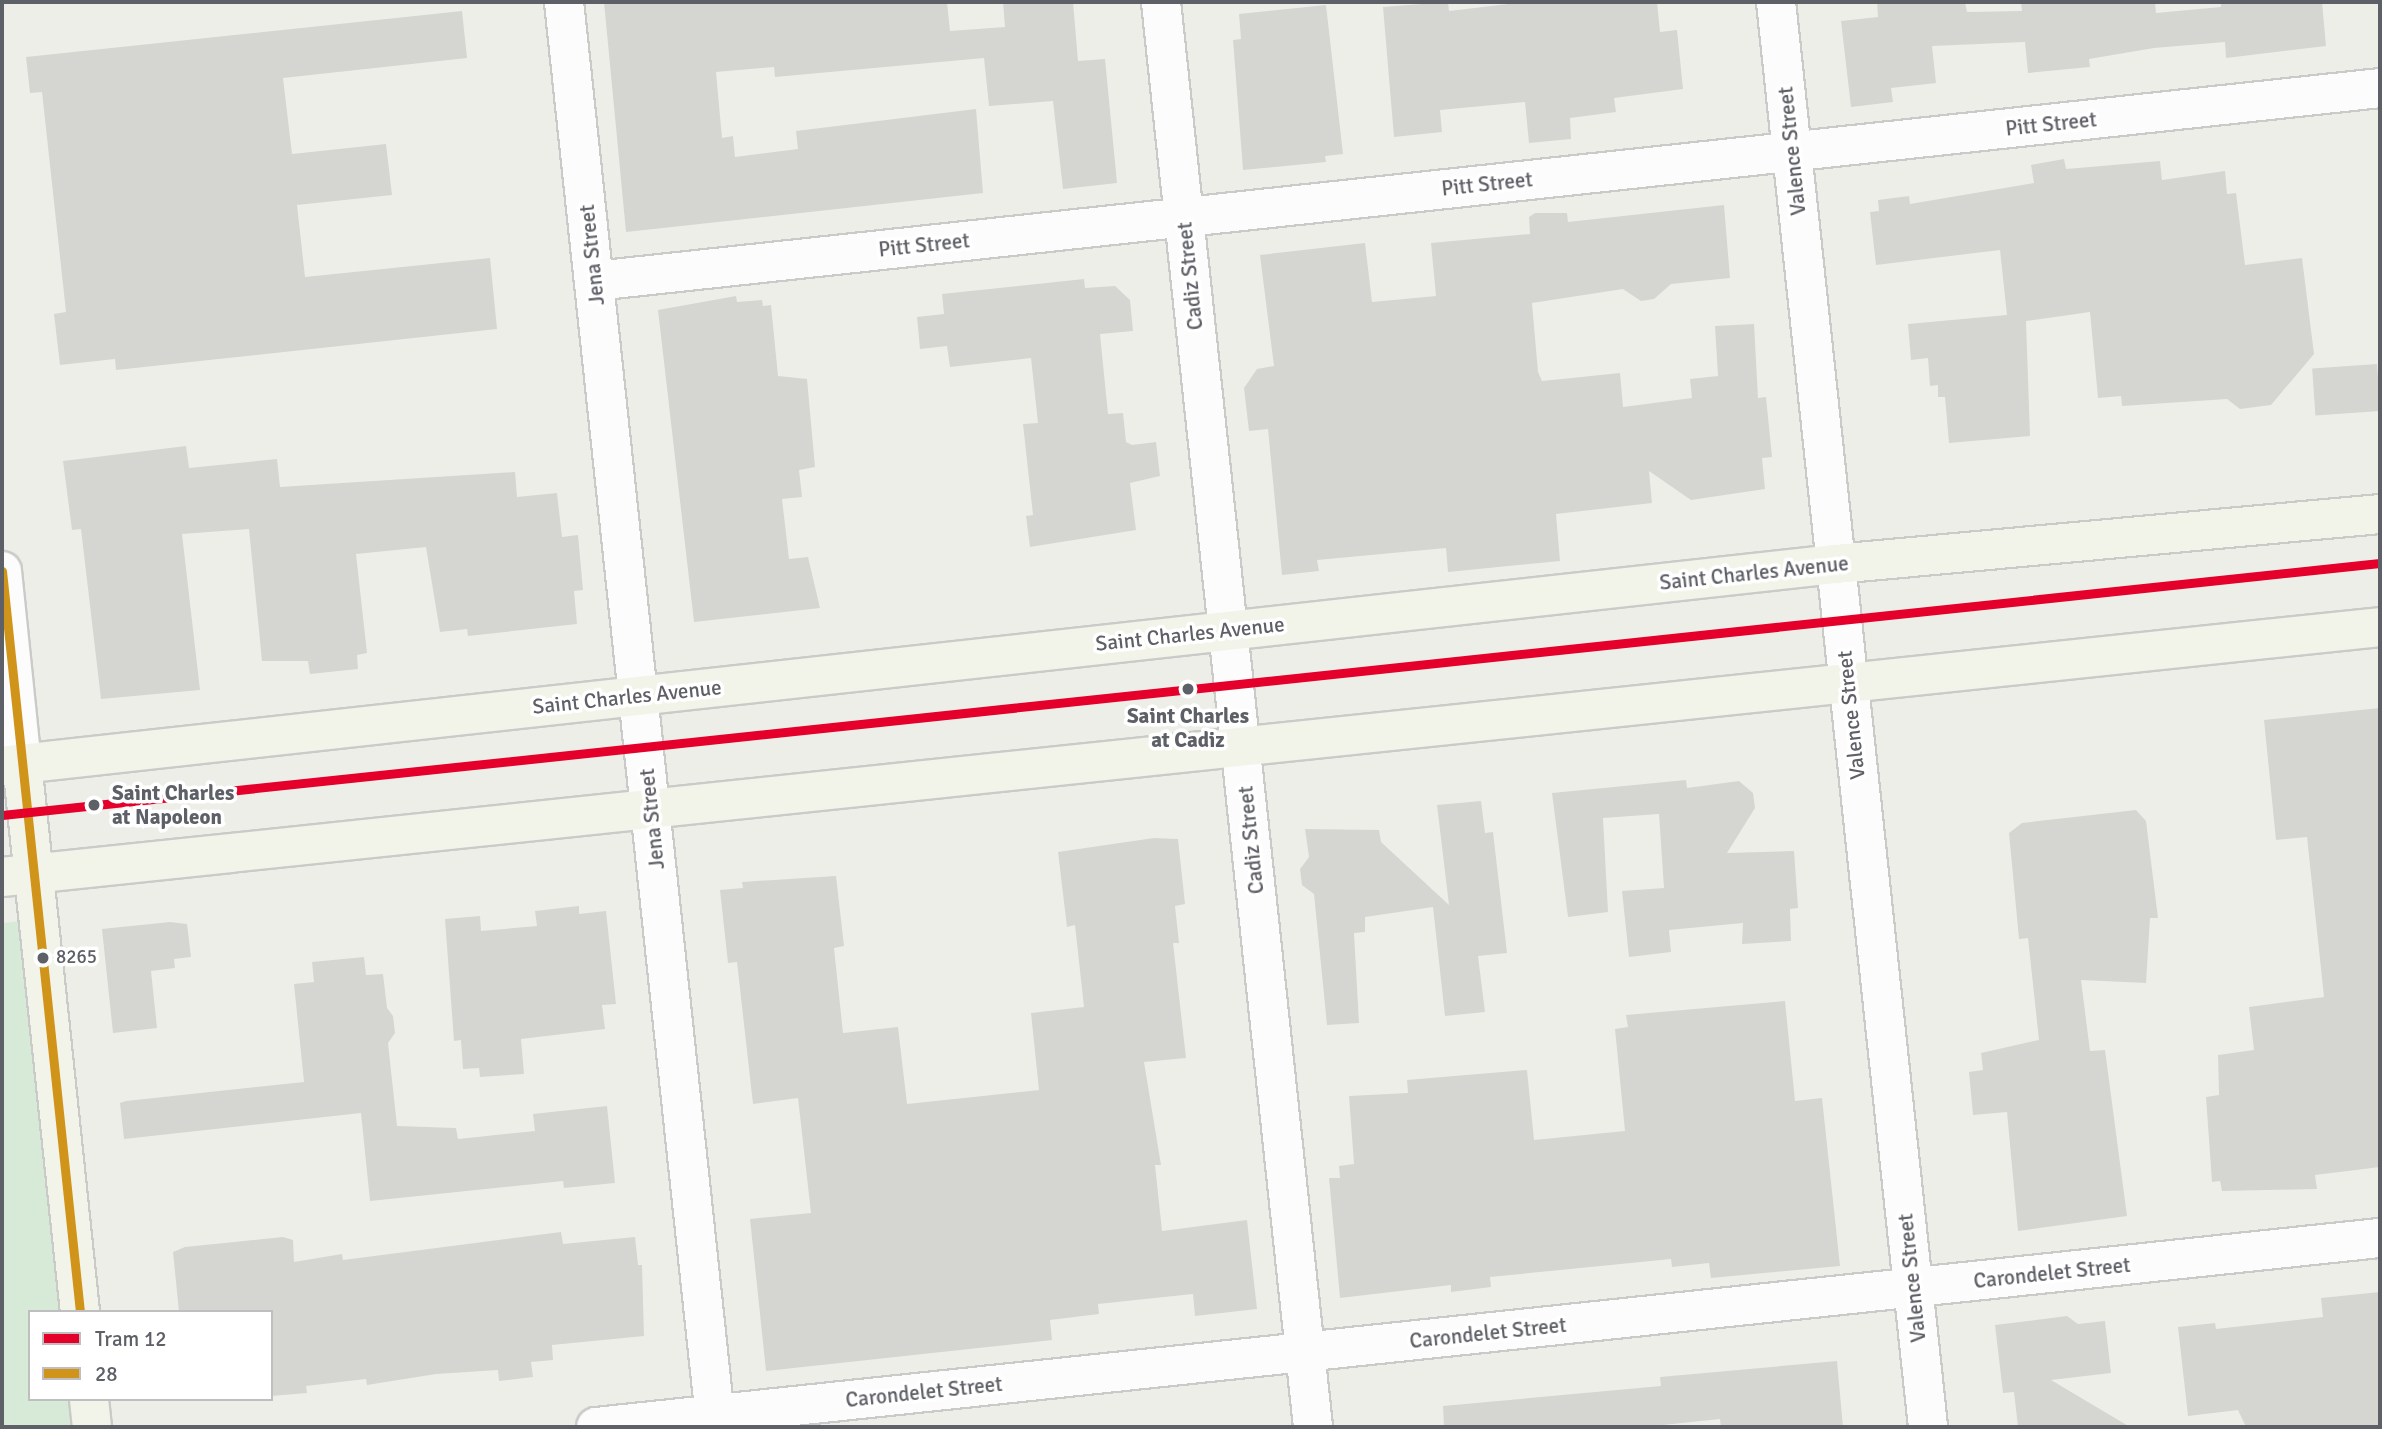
<!DOCTYPE html>
<style>
body{margin:0}
#map{position:relative;width:2382px;height:1429px;overflow:hidden;background:#eeeee9;font-family:Signika,sans-serif}
div>[style]{position:absolute}
.green>*{inset:0;background:#d7ead8}
.building>*{inset:0;background:#d5d5d2;transform-origin:0 0}
.roads{filter:drop-shadow(2px 0 #cacbc9) drop-shadow(-2px 0 #cacbc9) drop-shadow(0 2px #cacbc9) drop-shadow(0 -2px #cacbc9)}
.minor>*{height:38px;margin:-19px;padding:0 19px;transform-origin:19px;border-radius:19px;background:#fcfcfc}
.major>*{height:38px;margin:-19px;padding:0 19px;transform-origin:19px;border-radius:19px;background:#f3f4e9}
.bus-1>*{height:9px;margin:-4.5px;padding:0 4.5px;transform-origin:4.5px;border-radius:4.5px;background:#d1941a}
.tram-1>*{height:9px;margin:-4.5px;padding:0 4.5px;transform-origin:4.5px;border-radius:4.5px;background:#e4002b}
.dots>*{width:19px;height:19px;translate:-50% -50%;box-sizing:border-box;border:4px solid #fff;border-radius:50%}
span{translate:-50% -50%;white-space:nowrap;text-align:center;line-height:1.15;-webkit-text-stroke:7px #fff;paint-order:stroke}
.bus-label{font-size:19px;color:#5e6067}
.left{translate:0 -50%;text-align:left}
.street-label{font-size:21px;color:#5e6067}
.stop-label{font-size:21px;color:#5e6067;font-weight:700}
.frame{position:absolute;inset:0;border:4px solid #5e6067;pointer-events:none}
.legend{position:absolute;left:28px;top:1310px;width:245px;height:91px;box-sizing:border-box;background:#fff;border:2px solid #bfbfc2;margin:0;padding:9px 12px;list-style:none;font-size:21px;color:#5e6067}
.legend li{display:flex;align-items:center;gap:14px;height:35px}
.legend b{width:35px;border:2px solid #bfbfc2}
</style>
<div id="map">
<div class="green">
<div style="clip-path:polygon(21px 921px,62px 1312px,30px 1312px,30px 1399px,71px 1399px,74px 1427px,2px 1427px,2px 923px)"></div>
</div>
<div class="building">
<div style="clip-path:polygon(604px 2px,947px 2px,950px 31px,1005px 27px,1003px 2px,1073px 2px,1078px 61px,1105px 59px,1117px 183px,1063px 189px,1053px 101px,989px 106px,984px 58px,775px 77px,774px 67px,716px 72px,722px 138px,733px 136px,735px 157px,798px 149px,796px 131px,976px 109px,983px 193px,626px 232px)"></div>
<div style="clip-path:polygon(1448px 2px,1449px 11px,1525px 2px,1657px 2px,1660px 32px,1677px 30px,1683px 89px,1614px 98px,1616px 112px,1570px 118px,1571px 139px,1529px 143px,1525px 102px,1440px 110px,1442px 132px,1394px 137px,1383px 7px)"></div>
<div style="clip-path:polygon(1877px 2px,1965px 2px,1967px 12px,2022px 11px,2021px 2px,2155px 2px,2156px 13px,2221px 7px,2221px 2px,2322px 2px,2326px 46px,2226px 58px,2225px 42px,2154px 48px,2089px 59px,2090px 67px,2028px 73px,2025px 42px,1932px 46px,1936px 83px,1891px 88px,1893px 102px,1851px 107px,1841px 21px,1878px 17px)"></div>
<div style="clip-path:polygon(1326px 5px,1343px 154px,1325px 156px,1326px 162px,1243px 170px,1233px 40px,1241px 39px,1239px 14px)"></div>
<div style="clip-path:polygon(462px 11px,467px 58px,283px 78px,292px 154px,386px 144px,392px 195px,297px 205px,305px 277px,490px 258px,497px 329px,116px 370px,115px 359px,60px 365px,54px 314px,66px 312px,42px 92px,30px 93px,26px 57px)"></div>
<div style="clip-path:polygon(2064px 159px,2066px 169px,2160px 161px,2162px 180px,2225px 171px,2227px 194px,2236px 193px,2245px 265px,2302px 258px,2314px 354px,2271px 405px,2240px 409px,2227px 399px,2122px 406px,2121px 396px,2098px 398px,2090px 312px,2026px 321px,2030px 436px,1949px 443px,1945px 397px,1938px 397px,1938px 385px,1930px 386px,1928px 358px,1911px 360px,1908px 324px,2007px 315px,2000px 250px,1876px 265px,1870px 212px,1879px 211px,1878px 200px,1909px 196px,1910px 204px,2034px 183px,2031px 165px)"></div>
<div style="clip-path:polygon(1724px 205px,1730px 278px,1671px 284px,1654px 299px,1641px 301px,1623px 289px,1532px 303px,1538px 372px,1542px 381px,1620px 373px,1623px 407px,1692px 398px,1690px 379px,1718px 376px,1715px 326px,1754px 324px,1758px 398px,1766px 397px,1772px 457px,1762px 458px,1765px 489px,1691px 500px,1649px 471px,1652px 503px,1556px 514px,1560px 561px,1448px 572px,1446px 548px,1317px 560px,1319px 571px,1282px 575px,1268px 429px,1249px 431px,1244px 388px,1257px 369px,1274px 366px,1260px 255px,1365px 243px,1372px 302px,1436px 296px,1431px 243px,1530px 234px,1529px 217px,1535px 213px,1567px 213px,1568px 222px)"></div>
<div style="clip-path:polygon(1084px 279px,1085px 288px,1115px 286px,1130px 300px,1133px 331px,1100px 334px,1108px 414px,1123px 413px,1126px 442px,1132px 445px,1156px 442px,1160px 476px,1130px 483px,1136px 530px,1030px 547px,1026px 516px,1033px 515px,1023px 424px,1038px 423px,1031px 358px,950px 367px,947px 346px,920px 349px,917px 317px,944px 314px,942px 294px)"></div>
<div style="clip-path:polygon(736px 296px,737px 302px,762px 300px,763px 306px,771px 305px,778px 376px,807px 379px,815px 467px,799px 470px,802px 497px,782px 499px,789px 559px,808px 557px,820px 608px,694px 622px,658px 310px)"></div>
<div style="left:2377px;top:364px;width:47px;height:65px;rotate:86deg"></div>
<div style="clip-path:polygon(186px 446px,189px 468px,277px 459px,280px 487px,515px 472px,517px 497px,557px 493px,562px 537px,578px 535px,583px 590px,574px 591px,577px 624px,468px 636px,467px 629px,440px 632px,426px 547px,356px 554px,367px 653px,357px 655px,358px 669px,310px 674px,308px 661px,262px 661px,249px 529px,182px 534px,200px 690px,101px 699px,81px 529px,72px 530px,63px 461px)"></div>
<div style="clip-path:polygon(2380px 708px,2380px 1167px,2315px 1175px,2317px 1189px,2222px 1191px,2220px 1181px,2212px 1182px,2206px 1097px,2219px 1095px,2218px 1055px,2254px 1050px,2249px 1007px,2324px 997px,2307px 837px,2276px 840px,2264px 720px)"></div>
<div style="clip-path:polygon(1686px 780px,1687px 788px,1739px 781px,1753px 793px,1755px 808px,1727px 853px,1794px 851px,1798px 908px,1790px 909px,1791px 941px,1742px 944px,1743px 923px,1669px 930px,1671px 952px,1629px 957px,1622px 891px,1664px 888px,1659px 814px,1603px 818px,1608px 912px,1568px 917px,1552px 793px)"></div>
<div style="clip-path:polygon(1481px 801px,1485px 833px,1493px 832px,1507px 953px,1478px 956px,1485px 1012px,1445px 1016px,1433px 907px,1365px 917px,1365px 932px,1354px 933px,1359px 1023px,1327px 1025px,1314px 894px,1302px 885px,1300px 869px,1309px 857px,1305px 829px,1379px 830px,1381px 842px,1449px 905px,1437px 805px)"></div>
<div style="clip-path:polygon(2136px 810px,2146px 821px,2158px 918px,2150px 918px,2146px 983px,2081px 980px,2090px 1051px,2105px 1050px,2127px 1216px,2018px 1231px,2007px 1112px,1973px 1115px,1969px 1072px,1983px 1070px,1981px 1053px,2039px 1040px,2028px 938px,2019px 939px,2009px 833px,2022px 823px)"></div>
<div style="clip-path:polygon(1154px 838px,1178px 839px,1185px 904px,1175px 906px,1179px 943px,1173px 943px,1186px 1058px,1144px 1062px,1161px 1165px,1155px 1165px,1162px 1231px,1247px 1220px,1257px 1309px,1195px 1316px,1193px 1294px,1098px 1304px,1099px 1314px,1050px 1320px,1052px 1340px,766px 1371px,750px 1219px,811px 1213px,798px 1098px,753px 1104px,737px 962px,728px 963px,720px 890px,743px 888px,742px 882px,836px 876px,844px 946px,834px 948px,843px 1033px,898px 1027px,907px 1104px,1039px 1090px,1031px 1013px,1084px 1007px,1075px 925px,1067px 927px,1058px 852px)"></div>
<div style="clip-path:polygon(579px 906px,579px 914px,606px 911px,616px 1004px,602px 1005px,605px 1029px,521px 1039px,524px 1074px,480px 1077px,479px 1068px,463px 1069px,461px 1040px,454px 1041px,445px 919px,480px 916px,481px 931px,537px 926px,535px 911px)"></div>
<div style="clip-path:polygon(170px 922px,187px 924px,191px 957px,174px 959px,175px 968px,151px 971px,157px 1028px,113px 1033px,102px 929px)"></div>
<div style="clip-path:polygon(364px 957px,366px 975px,383px 974px,387px 1008px,393px 1016px,395px 1033px,388px 1043px,397px 1126px,456px 1128px,458px 1139px,535px 1131px,533px 1114px,607px 1106px,615px 1183px,564px 1188px,563px 1181px,370px 1201px,361px 1113px,124px 1139px,120px 1103px,126px 1101px,304px 1082px,294px 984px,314px 982px,312px 962px)"></div>
<div style="clip-path:polygon(1785px 1001px,1795px 1101px,1822px 1098px,1840px 1266px,1711px 1278px,1709px 1263px,1672px 1267px,1671px 1259px,1490px 1277px,1491px 1287px,1451px 1292px,1451px 1285px,1340px 1298px,1329px 1178px,1340px 1178px,1339px 1166px,1354px 1164px,1349px 1096px,1408px 1093px,1407px 1080px,1527px 1070px,1534px 1140px,1625px 1131px,1615px 1029px,1628px 1027px,1626px 1015px)"></div>
<div style="clip-path:polygon(561px 1232px,563px 1244px,635px 1237px,638px 1265px,642px 1265px,644px 1336px,552px 1345px,553px 1360px,531px 1362px,533px 1377px,499px 1381px,498px 1370px,436px 1374px,367px 1385px,366px 1379px,306px 1386px,307px 1393px,271px 1396px,271px 1312px,179px 1312px,173px 1252px,185px 1247px,283px 1237px,293px 1240px,294px 1262px,342px 1254px,343px 1260px)"></div>
<div style="clip-path:polygon(2380px 1292px,2380px 1427px,2246px 1427px,2238px 1410px,2188px 1416px,2178px 1327px,2215px 1323px,2216px 1329px,2323px 1317px,2321px 1298px)"></div>
<div style="clip-path:polygon(2067px 1316px,2078px 1324px,2105px 1321px,2111px 1373px,2051px 1380px,2130px 1427px,2018px 1427px,2014px 1392px,2003px 1393px,1995px 1325px)"></div>
<div style="clip-path:polygon(1837px 1361px,1843px 1427px,1721px 1427px,1720px 1419px,1644px 1427px,1444px 1427px,1443px 1406px,1661px 1386px,1660px 1377px)"></div>
</div>
<div class="roads">
<div class="minor">
<div style="left:564px;top:2px;width:1433px;rotate:83.91deg"></div>
<div style="left:1161px;top:2px;width:1433px;rotate:83.91deg"></div>
<div style="left:1776px;top:2px;width:1433px;rotate:83.91deg"></div>
<div style="left:595px;top:281px;width:1795px;rotate:-6.17deg"></div>
<div style="left:2px;top:571px;width:193px;rotate:84.1deg"></div>
<div style="left:596px;top:1427px;width:1794px;rotate:-6.05deg"></div>
</div>
<div class="major">
<div style="left:22px;top:763px;width:552px;rotate:83.97deg"></div>
<div style="left:2px;top:766px;width:1845px;rotate:-6.29deg"></div>
<div style="left:1836px;top:564px;width:546px;rotate:-5.25deg"></div>
<div style="left:2px;top:877px;width:2391px;rotate:-6deg"></div>
<div style="left:89px;top:1399px;width:28px;rotate:84deg"></div>
</div>
</div>
<div class="bus-1">
<div style="left:2px;top:571px;width:745px;rotate:83.99deg"></div>
</div>
<div class="tram-1">
<div style="left:2px;top:815px;width:2391px;rotate:-6.05deg"></div>
</div>
<div class="dots">
<div style="left:1188px;top:689px;background:#5e6067"></div>
<div style="left:94px;top:805px;background:#5e6067"></div>
<div style="left:43px;top:958px;background:#5e6067"></div>
</div>
<div class="bus-label">
<span class="left" style="left:56px;top:958px">8265</span>
</div>
<div class="street-label">
<span style="left:2051px;top:124px;rotate:-6deg">Pitt Street</span>
<span style="left:1792px;top:151px;rotate:-96deg">Valence Street</span>
<span style="left:1487px;top:184px;rotate:-6deg">Pitt Street</span>
<span style="left:924px;top:245px;rotate:-6deg">Pitt Street</span>
<span style="left:592px;top:255px;rotate:-96deg">Jena Street</span>
<span style="left:1190px;top:276px;rotate:-96deg">Cadiz Street</span>
<span style="left:1754px;top:573px;rotate:-6deg">Saint Charles Avenue</span>
<span style="left:1190px;top:634px;rotate:-6deg">Saint Charles Avenue</span>
<span style="left:627px;top:697px;rotate:-6deg">Saint Charles Avenue</span>
<span style="left:1851px;top:715px;rotate:-96deg">Valence Street</span>
<span style="left:652px;top:819px;rotate:-96deg">Jena Street</span>
<span style="left:1251px;top:840px;rotate:-96deg">Cadiz Street</span>
<span style="left:2052px;top:1273px;rotate:-6deg">Carondelet Street</span>
<span style="left:1912px;top:1278px;rotate:-96deg">Valence Street</span>
<span style="left:1488px;top:1333px;rotate:-6deg">Carondelet Street</span>
<span style="left:924px;top:1392px;rotate:-6deg">Carondelet Street</span>
</div>
<div class="stop-label">
<span style="left:1188px;top:728px">Saint Charles<br>at Cadiz</span>
<span class="left" style="left:112px;top:805px">Saint Charles<br>at Napoleon</span>
</div>
<div class="frame"></div>
<ul class="legend">
<li><b style="height:9px;background:#e4002b"></b>Tram 12</li>
<li><b style="height:9px;background:#d1941a"></b>28</li>
</ul>
</div>
